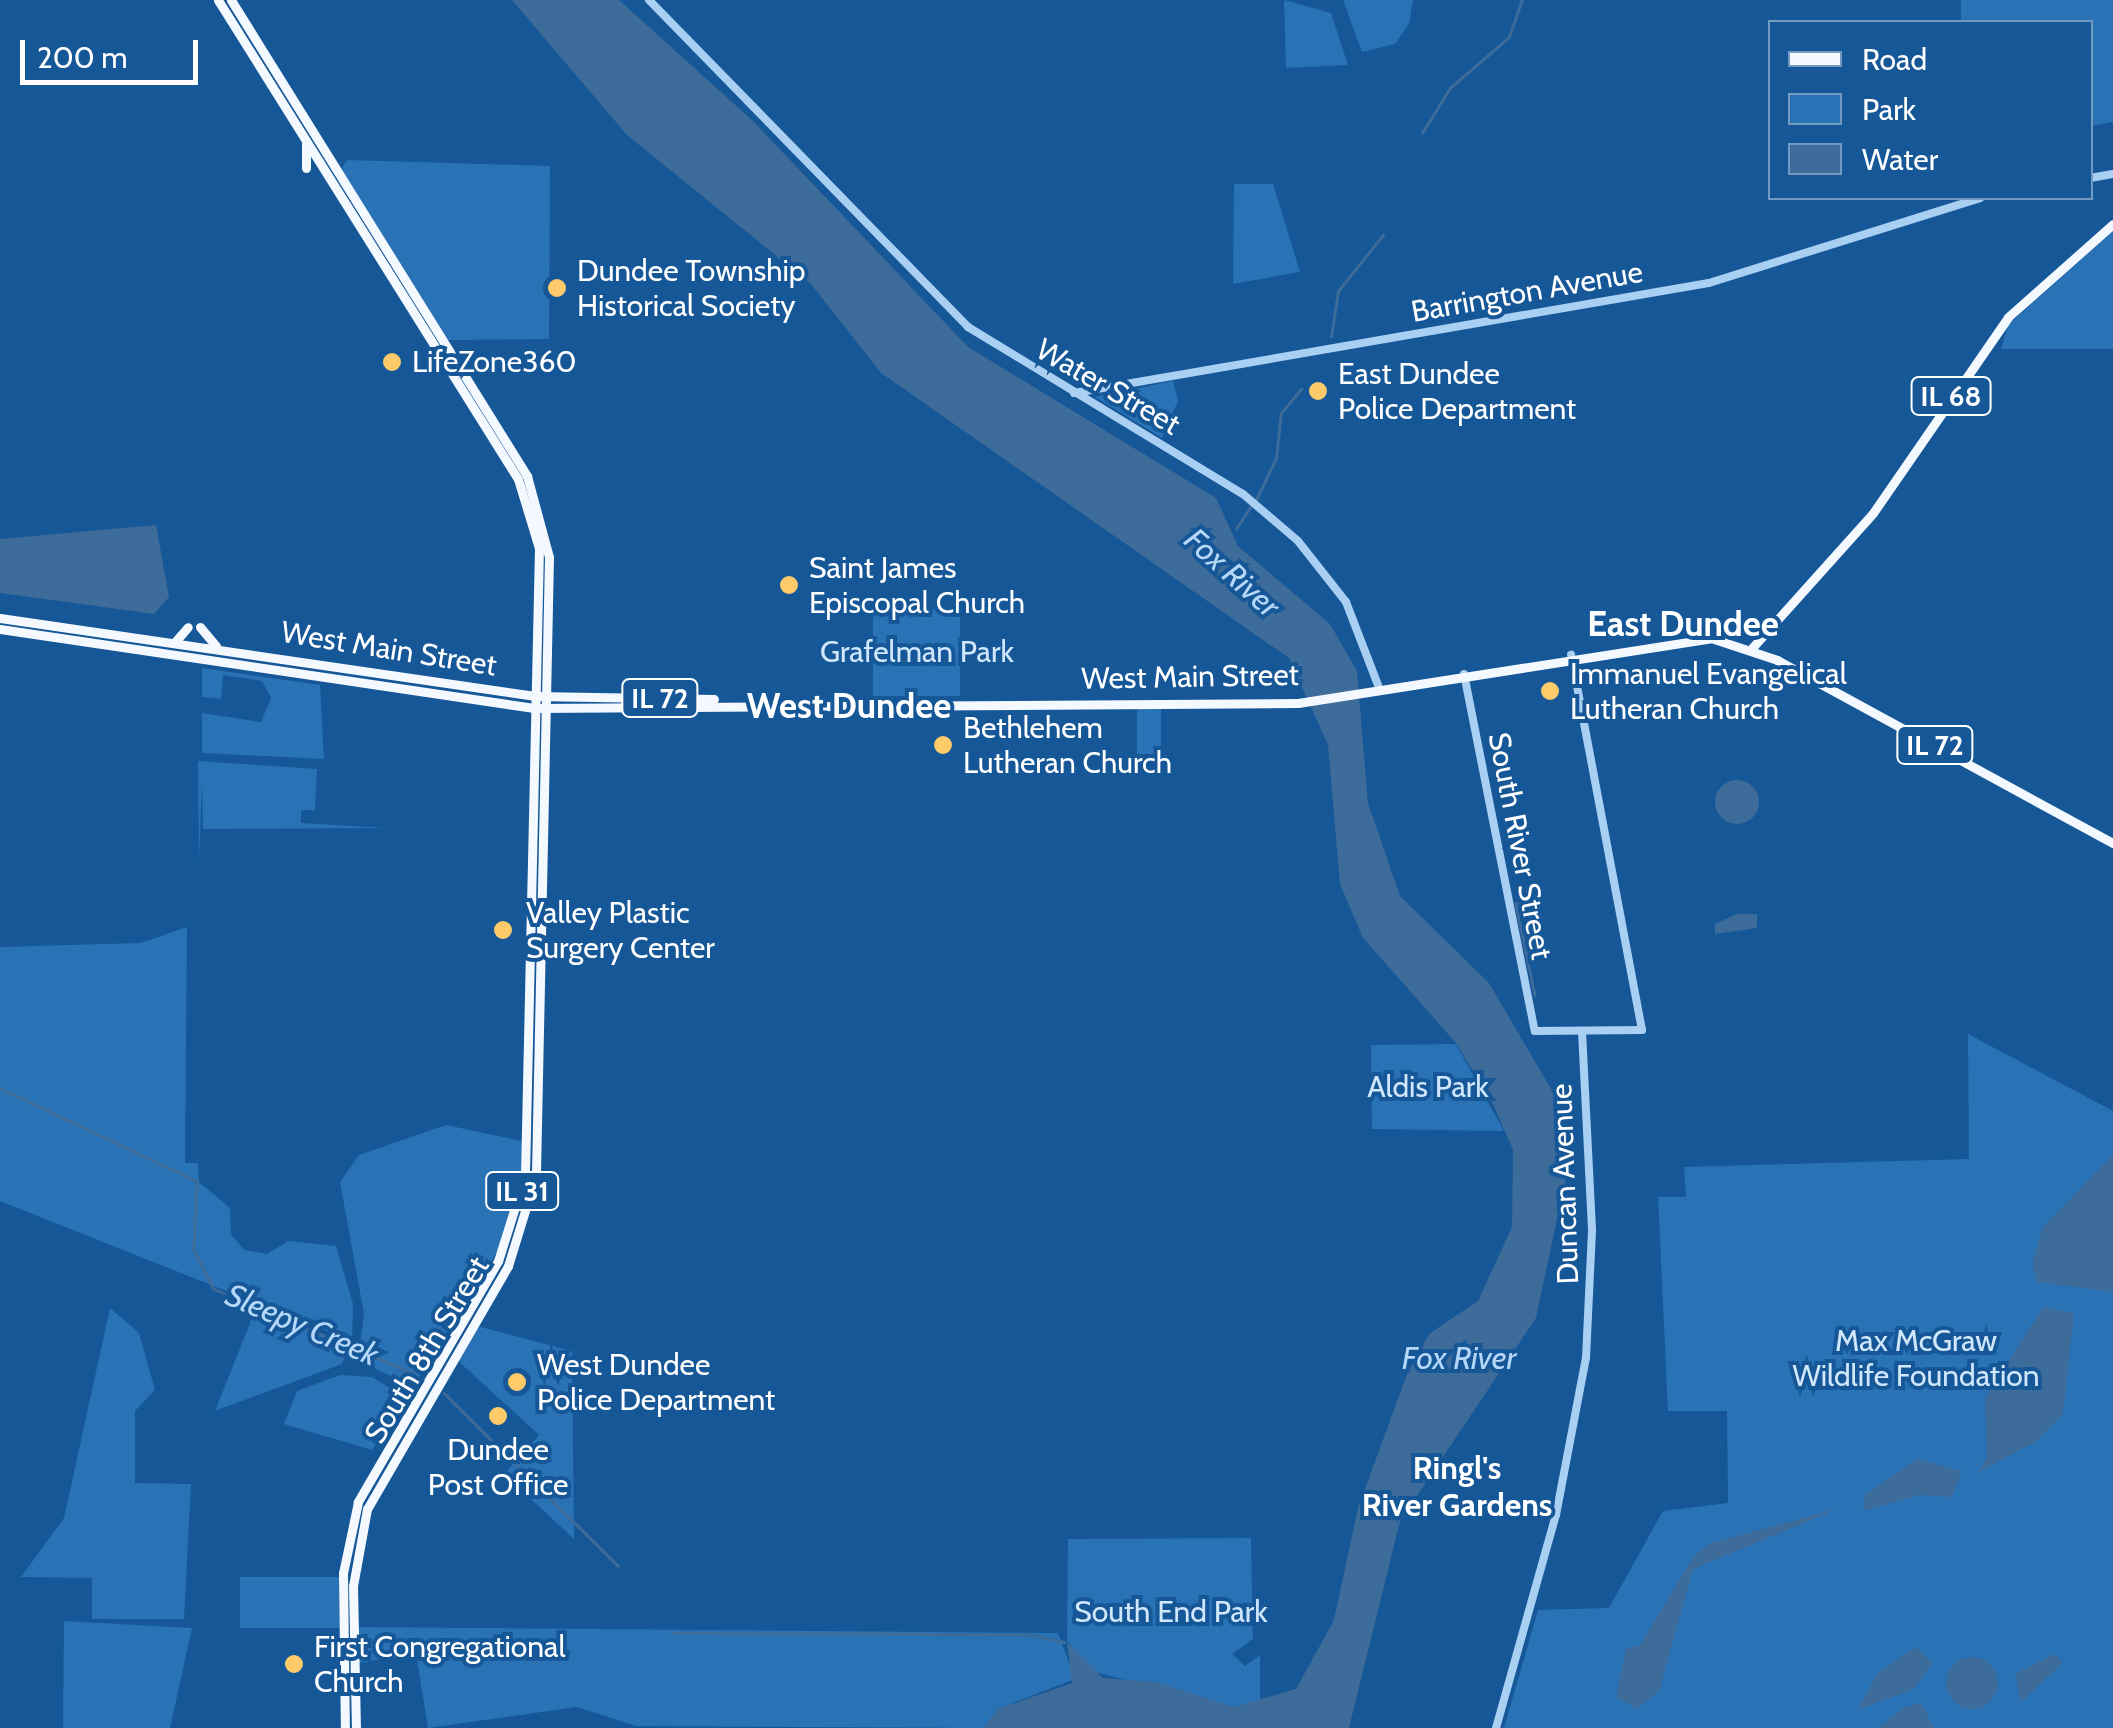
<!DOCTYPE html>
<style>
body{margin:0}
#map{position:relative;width:2113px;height:1728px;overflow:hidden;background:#165798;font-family:Cabin,sans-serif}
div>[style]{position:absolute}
.green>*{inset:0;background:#2972b6;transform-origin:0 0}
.water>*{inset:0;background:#3d6b9a}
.round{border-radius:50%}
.stream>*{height:2.5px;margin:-1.25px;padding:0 1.25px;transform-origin:1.25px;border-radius:1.25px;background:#3d6b9a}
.minor>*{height:8px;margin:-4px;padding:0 4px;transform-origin:4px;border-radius:4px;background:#a9cff2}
.major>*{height:9px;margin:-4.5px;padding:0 4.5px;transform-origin:4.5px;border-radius:4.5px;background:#f4f9ff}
.dots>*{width:28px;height:28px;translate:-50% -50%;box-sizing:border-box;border:5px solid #165798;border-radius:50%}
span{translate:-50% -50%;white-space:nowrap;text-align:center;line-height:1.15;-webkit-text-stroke:8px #165798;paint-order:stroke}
.shield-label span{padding:2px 8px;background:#165798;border:2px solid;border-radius:8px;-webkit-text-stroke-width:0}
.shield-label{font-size:28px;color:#fff;font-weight:700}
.poi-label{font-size:30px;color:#fff}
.left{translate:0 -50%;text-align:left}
.street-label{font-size:30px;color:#fff}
.park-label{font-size:30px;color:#d1e7fc}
.water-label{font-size:32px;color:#b6d8f8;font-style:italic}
.neighbourhood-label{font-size:32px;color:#fff;font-weight:700}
.quarter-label{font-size:35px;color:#fff;font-weight:700}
.legend{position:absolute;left:1768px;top:20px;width:325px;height:180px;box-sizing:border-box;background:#165798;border:2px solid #739ac1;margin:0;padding:12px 18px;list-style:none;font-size:30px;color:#fff}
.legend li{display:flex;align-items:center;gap:20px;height:50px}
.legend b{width:50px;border:2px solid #739ac1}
.scale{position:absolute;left:20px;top:40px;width:178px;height:45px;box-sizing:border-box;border:5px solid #fff;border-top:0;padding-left:12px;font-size:30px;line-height:35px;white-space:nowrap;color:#fff;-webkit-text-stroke:8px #165798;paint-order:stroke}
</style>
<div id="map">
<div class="green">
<div style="clip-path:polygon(1284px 0,1331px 13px,1348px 65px,1286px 68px)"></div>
<div style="clip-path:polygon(1343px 0,1413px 0,1409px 24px,1395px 44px,1362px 52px)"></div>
<div style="clip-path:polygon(1961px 0,2113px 0,2113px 122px,2091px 126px,2090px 22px,1961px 22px)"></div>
<div style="clip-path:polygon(347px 160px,550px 166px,549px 339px,447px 340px,341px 169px)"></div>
<div style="clip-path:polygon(1234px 184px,1273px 184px,1300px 272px,1233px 284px)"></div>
<div style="clip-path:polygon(2113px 231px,2113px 349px,2001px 349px,2008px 325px)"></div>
<div style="clip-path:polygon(1173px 381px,1178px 401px,1162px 438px,1095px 397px)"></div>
<div style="left:873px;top:609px;width:87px;height:87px"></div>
<div style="clip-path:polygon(202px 668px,320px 685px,324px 759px,202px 753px,202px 713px,261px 722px,271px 698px,262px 681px,223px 675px,221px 699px,202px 697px)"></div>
<div style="left:1137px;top:704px;width:24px;height:50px"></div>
<div style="clip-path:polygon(198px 761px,317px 769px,315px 810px,301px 810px,301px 823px,386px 828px,203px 829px,202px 779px,199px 863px)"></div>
<div style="clip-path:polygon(187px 927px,185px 1163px,198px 1163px,199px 1182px,230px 1208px,231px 1234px,244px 1250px,267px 1254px,288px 1241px,336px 1246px,353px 1304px,352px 1341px,0 1201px,0 947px,141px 943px)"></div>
<div style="clip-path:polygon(1968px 1034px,2113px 1111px,2113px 1728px,1504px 1728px,1538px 1610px,1609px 1608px,1663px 1511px,1728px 1503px,1727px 1411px,1668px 1411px,1658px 1197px,1686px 1197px,1684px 1167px,1969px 1159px)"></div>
<div style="clip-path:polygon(1456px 1044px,1504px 1131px,1372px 1129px,1371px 1045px)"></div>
<div style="clip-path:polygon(446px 1125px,522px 1141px,521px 1173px,498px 1251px,414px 1385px,358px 1362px,364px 1314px,340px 1182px,359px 1155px)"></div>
<div style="clip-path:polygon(110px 1308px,139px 1333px,155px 1390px,135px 1411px,135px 1483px,191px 1484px,184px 1619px,92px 1619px,92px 1578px,21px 1577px,64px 1518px)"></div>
<div style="clip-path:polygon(256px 1308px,349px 1346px,342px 1364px,215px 1411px)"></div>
<div style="clip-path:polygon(477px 1326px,572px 1351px,574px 1539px,504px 1474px,539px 1435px,456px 1359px)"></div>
<div style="clip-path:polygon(340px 1375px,372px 1377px,407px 1399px,372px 1450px,284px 1424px,297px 1391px)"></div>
<div style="clip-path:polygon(1068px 1539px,1251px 1538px,1253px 1639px,1232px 1654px,1245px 1666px,1260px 1655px,1260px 1704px,1234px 1707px,1090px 1671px,1067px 1641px)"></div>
<div style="left:240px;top:1577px;width:99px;height:51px"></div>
<div style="clip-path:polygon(64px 1621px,192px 1628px,170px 1728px,63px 1728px)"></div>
<div style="clip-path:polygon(358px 1627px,1058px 1633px,1075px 1679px,997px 1709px,984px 1728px,636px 1726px,577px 1707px,428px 1728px,416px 1653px,359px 1663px)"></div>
</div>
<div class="water">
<div style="clip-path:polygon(512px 0,619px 0,753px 121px,968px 347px,1216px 498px,1238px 546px,1330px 624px,1357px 671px,1368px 803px,1400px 896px,1489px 983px,1554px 1094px,1567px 1172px,1536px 1318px,1400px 1521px,1349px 1728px,984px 1728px,997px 1709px,1072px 1683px,1067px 1642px,1103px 1678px,1156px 1682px,1234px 1707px,1296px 1689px,1334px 1620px,1358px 1508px,1407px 1374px,1429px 1334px,1478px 1301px,1512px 1227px,1513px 1150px,1493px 1104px,1456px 1043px,1363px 938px,1340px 884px,1328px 745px,1289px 658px,881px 373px,811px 284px,627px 135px)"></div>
<div style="clip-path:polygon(156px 525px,169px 597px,154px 614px,0 593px,0 539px)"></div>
<div class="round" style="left:1715px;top:780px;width:44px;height:44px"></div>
<div style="clip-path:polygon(1737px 914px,1757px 914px,1757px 928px,1715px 934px,1715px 924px)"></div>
<div style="clip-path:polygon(2113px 1155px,2113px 1292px,2037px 1282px,2032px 1264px,2043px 1227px)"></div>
<div style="clip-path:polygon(2043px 1307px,2074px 1313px,2063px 1414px,2037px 1441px,1977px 1473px,1987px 1458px,1985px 1398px)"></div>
<div style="clip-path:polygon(1917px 1459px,1962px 1471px,1952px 1497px,1919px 1495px,1863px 1511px,1865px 1495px)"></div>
<div style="clip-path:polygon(1840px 1508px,1693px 1569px,1659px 1691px,1637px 1709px,1616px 1697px,1626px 1649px,1640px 1645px,1694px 1556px,1711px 1543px)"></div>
<div style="clip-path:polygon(1916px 1647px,1932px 1663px,1914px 1689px,1857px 1710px,1878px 1673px)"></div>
<div style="clip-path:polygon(2055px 1654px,2063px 1663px,2021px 1702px,2015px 1674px)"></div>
<div class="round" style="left:1946px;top:1657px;width:52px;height:52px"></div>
<div style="clip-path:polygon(1921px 1702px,1934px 1728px,1878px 1728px,1903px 1708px)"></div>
</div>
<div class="stream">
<div style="left:1422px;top:133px;width:53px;rotate:-58.1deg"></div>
<div style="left:1450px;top:88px;width:78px;rotate:-40.8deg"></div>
<div style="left:1509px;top:37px;width:39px;rotate:-71deg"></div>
<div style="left:1331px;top:337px;width:47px;rotate:-81.3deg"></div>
<div style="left:1338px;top:291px;width:72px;rotate:-51.2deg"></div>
<div style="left:1256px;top:500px;width:47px;rotate:-64.5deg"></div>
<div style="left:1276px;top:458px;width:45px;rotate:-83.7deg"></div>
<div style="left:1281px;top:413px;width:31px;rotate:-50deg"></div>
<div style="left:1236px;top:529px;width:27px;rotate:-57deg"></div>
<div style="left:1528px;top:902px;width:12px;rotate:171deg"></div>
<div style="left:1516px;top:904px;width:93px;rotate:78.2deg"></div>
<div style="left:0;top:1088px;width:218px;rotate:25.3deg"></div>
<div style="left:197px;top:1181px;width:69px;rotate:92.5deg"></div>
<div style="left:194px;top:1250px;width:44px;rotate:62.9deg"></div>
<div style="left:214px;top:1289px;width:218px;rotate:22.9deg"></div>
<div style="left:444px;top:1393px;width:245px;rotate:44.8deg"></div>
<div style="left:672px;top:1633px;width:355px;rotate:0.2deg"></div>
<div style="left:1027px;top:1634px;width:38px;rotate:12deg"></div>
</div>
<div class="minor">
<div style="left:649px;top:0;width:457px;rotate:45.7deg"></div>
<div style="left:968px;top:327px;width:322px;rotate:31.3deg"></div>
<div style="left:1243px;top:494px;width:72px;rotate:40.5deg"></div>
<div style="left:1298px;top:541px;width:78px;rotate:51.8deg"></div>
<div style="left:1346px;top:602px;width:94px;rotate:68.9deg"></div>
<div style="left:2090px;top:178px;width:23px;rotate:-10deg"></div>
<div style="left:1074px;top:393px;width:644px;rotate:-9.83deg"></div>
<div style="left:1709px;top:283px;width:284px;rotate:-17.4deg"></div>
<div style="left:1464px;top:674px;width:364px;rotate:78.8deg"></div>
<div style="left:1535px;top:1031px;width:107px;rotate:-0.5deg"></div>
<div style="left:1642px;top:1030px;width:382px;rotate:-100.7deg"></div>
<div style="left:1496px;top:1728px;width:221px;rotate:-74.3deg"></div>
<div style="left:1556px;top:1515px;width:160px;rotate:-79.2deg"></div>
<div style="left:1586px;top:1358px;width:129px;rotate:-87.3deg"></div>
<div style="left:1592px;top:1229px;width:196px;rotate:-92.9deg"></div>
</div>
<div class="major">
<div style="left:218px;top:0;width:565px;rotate:57.94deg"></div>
<div style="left:518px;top:479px;width:72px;rotate:73.1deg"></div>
<div style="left:539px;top:548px;width:627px;rotate:91.28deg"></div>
<div style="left:525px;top:1175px;width:90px;rotate:107.4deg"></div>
<div style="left:498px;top:1261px;width:279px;rotate:120.2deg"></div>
<div style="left:358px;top:1502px;width:73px;rotate:101.9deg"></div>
<div style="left:343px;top:1573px;width:155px;rotate:89.3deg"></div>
<div style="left:231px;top:0;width:561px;rotate:58.12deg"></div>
<div style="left:527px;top:476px;width:84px;rotate:74.8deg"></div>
<div style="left:549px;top:557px;width:618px;rotate:91.21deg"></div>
<div style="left:536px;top:1175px;width:95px;rotate:107.1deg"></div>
<div style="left:508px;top:1266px;width:281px;rotate:120.1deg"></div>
<div style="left:367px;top:1509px;width:78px;rotate:100.3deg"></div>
<div style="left:353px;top:1586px;width:142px;rotate:88.8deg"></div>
<div style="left:306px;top:168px;width:24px;rotate:-90deg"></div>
<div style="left:0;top:618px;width:541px;rotate:8.29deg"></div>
<div style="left:535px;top:696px;width:179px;rotate:1deg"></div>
<div style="left:200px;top:627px;width:25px;rotate:50deg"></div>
<div style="left:0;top:629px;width:540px;rotate:8.42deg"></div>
<div style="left:534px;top:708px;width:764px;rotate:-0.37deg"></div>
<div style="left:1298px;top:703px;width:418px;rotate:-8.9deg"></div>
<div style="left:1711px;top:638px;width:70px;rotate:18.4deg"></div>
<div style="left:1777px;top:660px;width:383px;rotate:28.6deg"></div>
<div style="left:174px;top:643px;width:21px;rotate:-49deg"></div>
<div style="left:1752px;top:648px;width:181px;rotate:-48.1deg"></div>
<div style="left:1873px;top:513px;width:238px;rotate:-55.4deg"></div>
<div style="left:2008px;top:317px;width:140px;rotate:-41.5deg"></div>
</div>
<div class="dots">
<div style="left:557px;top:288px;background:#ffca6a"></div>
<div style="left:392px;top:362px;background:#ffca6a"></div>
<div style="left:1318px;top:391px;background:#ffca6a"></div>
<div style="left:789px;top:585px;background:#ffca6a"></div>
<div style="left:1550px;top:691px;background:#ffca6a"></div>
<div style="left:943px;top:745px;background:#ffca6a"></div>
<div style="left:503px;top:930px;background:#ffca6a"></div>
<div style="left:517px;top:1382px;background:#ffca6a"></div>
<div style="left:498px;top:1416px;background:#ffca6a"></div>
<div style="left:294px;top:1664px;background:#ffca6a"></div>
</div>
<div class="shield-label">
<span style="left:1951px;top:396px">IL 68</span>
<span style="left:660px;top:698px">IL 72</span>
<span style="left:1935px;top:745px">IL 72</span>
<span style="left:522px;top:1191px">IL 31</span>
</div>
<div class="poi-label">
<span class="left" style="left:577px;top:288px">Dundee Township<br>Historical Society</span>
<span class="left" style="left:412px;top:362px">LifeZone360</span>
<span class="left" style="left:1338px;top:391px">East Dundee<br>Police Department</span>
<span class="left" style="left:809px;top:585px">Saint James<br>Episcopal Church</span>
<span class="left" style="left:1570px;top:691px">Immanuel Evangelical<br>Lutheran Church</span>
<span class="left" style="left:963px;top:745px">Bethlehem<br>Lutheran Church</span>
<span class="left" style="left:526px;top:930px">Valley Plastic<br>Surgery Center</span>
<span class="left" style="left:537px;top:1382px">West Dundee<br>Police Department</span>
<span style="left:498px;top:1467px">Dundee<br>Post Office</span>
<span class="left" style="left:314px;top:1664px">First Congregational<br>Church</span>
</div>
<div class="street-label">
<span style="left:1527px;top:292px;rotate:-10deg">Barrington Avenue</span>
<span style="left:1108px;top:387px;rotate:30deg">Water Street</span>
<span style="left:389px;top:649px;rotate:9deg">West Main Street</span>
<span style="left:1190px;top:677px;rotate:-1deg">West Main Street</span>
<span style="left:1520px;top:846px;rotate:79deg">South River Street</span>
<span style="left:1565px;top:1184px;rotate:-92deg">Duncan Avenue</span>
<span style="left:427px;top:1350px;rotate:-59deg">South 8th Street</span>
</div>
<div class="park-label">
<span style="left:917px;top:652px">Grafelman Park</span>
<span style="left:1428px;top:1087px">Aldis Park</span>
<span style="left:1916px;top:1358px">Max McGraw<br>Wildlife Foundation</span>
<span style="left:1171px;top:1612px">South End Park</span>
</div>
<div class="water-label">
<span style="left:1232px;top:573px;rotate:42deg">Fox River</span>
<span style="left:302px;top:1325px;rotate:23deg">Sleepy Creek</span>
<span style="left:1459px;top:1358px">Fox River</span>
</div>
<div class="neighbourhood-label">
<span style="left:1457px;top:1487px">Ringl's<br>River Gardens</span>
</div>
<div class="quarter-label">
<span style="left:1683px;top:624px">East Dundee</span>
<span style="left:849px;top:706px">West Dundee</span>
</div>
<ul class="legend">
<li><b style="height:12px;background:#f4f9ff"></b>Road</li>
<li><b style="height:28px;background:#2972b6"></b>Park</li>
<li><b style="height:28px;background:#3d6b9a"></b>Water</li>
</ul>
<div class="scale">200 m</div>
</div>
